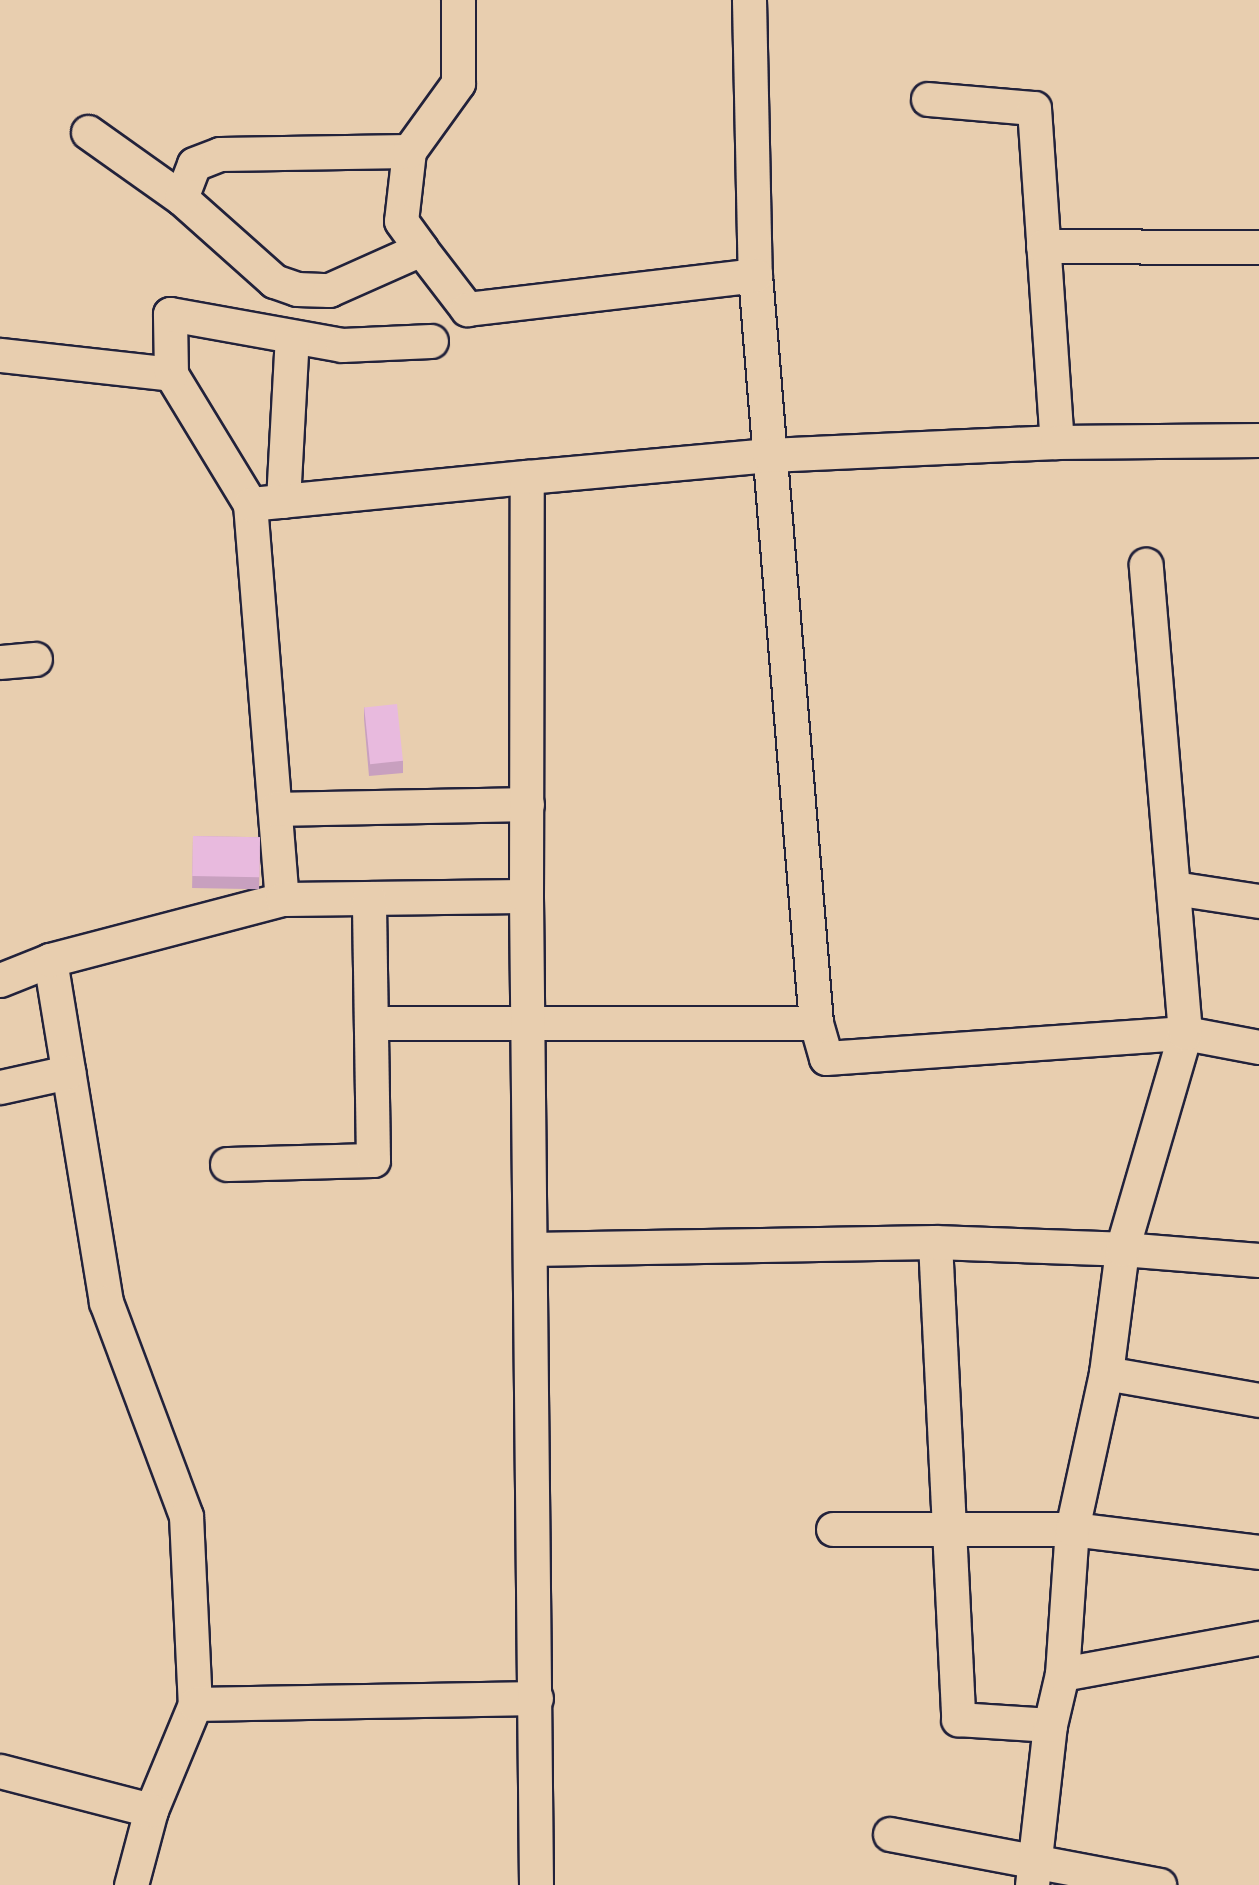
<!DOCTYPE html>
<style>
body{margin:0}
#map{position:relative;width:1259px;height:1885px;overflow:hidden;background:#e8ceaf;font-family:Kalam,sans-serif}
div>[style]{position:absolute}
.roads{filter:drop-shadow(2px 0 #22223b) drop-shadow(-2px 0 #22223b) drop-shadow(0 2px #22223b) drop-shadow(0 -2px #22223b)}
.minor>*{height:33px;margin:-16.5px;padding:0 16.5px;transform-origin:16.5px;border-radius:16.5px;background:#e8ceaf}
.wall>*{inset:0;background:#c8a0bf;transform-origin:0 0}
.building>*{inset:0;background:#e8bade;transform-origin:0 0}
span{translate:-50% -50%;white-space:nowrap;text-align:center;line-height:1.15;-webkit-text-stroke:4.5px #e8ceaf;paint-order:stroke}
</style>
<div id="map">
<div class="roads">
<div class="minor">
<div style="left:749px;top:0;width:275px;rotate:88.8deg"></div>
<div style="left:755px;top:275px;width:750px;rotate:85.34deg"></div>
<div style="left:816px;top:1023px;width:36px;rotate:74deg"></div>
<div style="left:826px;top:1058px;width:360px;rotate:-4deg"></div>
<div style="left:1185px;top:1033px;width:75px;rotate:10.7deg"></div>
<div style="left:928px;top:99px;width:106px;rotate:4.9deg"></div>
<div style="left:1034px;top:108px;width:335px;rotate:86.1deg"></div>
<div style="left:88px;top:132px;width:114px;rotate:35.4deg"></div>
<div style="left:181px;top:198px;width:125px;rotate:41.7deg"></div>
<div style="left:274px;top:281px;width:24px;rotate:19deg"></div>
<div style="left:297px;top:289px;width:32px;rotate:2deg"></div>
<div style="left:329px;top:290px;width:101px;rotate:-24deg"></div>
<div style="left:421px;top:249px;width:76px;rotate:52.5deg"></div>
<div style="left:467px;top:309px;width:290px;rotate:-6.7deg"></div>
<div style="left:409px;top:151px;width:70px;rotate:96.5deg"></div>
<div style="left:401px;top:221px;width:34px;rotate:54deg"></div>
<div style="left:181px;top:198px;width:36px;rotate:-69deg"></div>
<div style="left:194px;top:164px;width:28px;rotate:-21deg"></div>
<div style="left:220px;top:154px;width:189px;rotate:-0.9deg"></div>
<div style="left:409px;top:151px;width:84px;rotate:-54.2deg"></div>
<div style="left:458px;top:83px;width:83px;rotate:-90deg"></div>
<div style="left:1043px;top:246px;width:216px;rotate:0.3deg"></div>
<div style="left:0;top:355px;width:172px;rotate:6.3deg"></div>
<div style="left:171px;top:374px;width:152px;rotate:58.7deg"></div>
<div style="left:250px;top:504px;width:396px;rotate:85.4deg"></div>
<div style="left:171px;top:374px;width:60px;rotate:-91deg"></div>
<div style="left:170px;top:314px;width:175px;rotate:10.2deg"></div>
<div style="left:342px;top:345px;width:89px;rotate:-2.6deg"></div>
<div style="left:283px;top:501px;width:164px;rotate:-86.9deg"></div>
<div style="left:250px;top:504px;width:278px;rotate:-5.6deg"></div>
<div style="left:0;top:662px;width:35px;rotate:-5deg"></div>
<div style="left:275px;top:809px;width:252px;rotate:-1.1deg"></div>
<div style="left:1174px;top:888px;width:86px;rotate:8.7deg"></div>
<div style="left:50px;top:960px;width:347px;rotate:80.7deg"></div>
<div style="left:106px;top:1302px;width:228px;rotate:69.5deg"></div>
<div style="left:186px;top:1516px;width:188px;rotate:87.3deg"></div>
<div style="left:195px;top:1704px;width:115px;rotate:112.5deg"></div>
<div style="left:151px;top:1810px;width:78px;rotate:104.9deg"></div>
<div style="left:0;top:980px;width:54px;rotate:-21.8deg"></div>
<div style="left:50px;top:960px;width:240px;rotate:-14.7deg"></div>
<div style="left:282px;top:899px;width:244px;rotate:-0.7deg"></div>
<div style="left:372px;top:1023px;width:444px"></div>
<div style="left:0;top:1087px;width:70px;rotate:-12.4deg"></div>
<div style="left:227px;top:1164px;width:146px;rotate:-1.6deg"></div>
<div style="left:373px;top:1160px;width:262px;rotate:-90.9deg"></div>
<div style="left:935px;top:1242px;width:478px;rotate:87.2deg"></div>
<div style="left:958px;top:1719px;width:92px;rotate:3.7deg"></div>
<div style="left:530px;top:1249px;width:405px;rotate:-1deg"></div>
<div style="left:935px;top:1242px;width:187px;rotate:2.1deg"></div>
<div style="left:1122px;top:1249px;width:137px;rotate:4.6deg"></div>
<div style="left:1106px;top:1373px;width:155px;rotate:10deg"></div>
<div style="left:833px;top:1529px;width:239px"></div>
<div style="left:1072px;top:1529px;width:188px;rotate:7deg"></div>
<div style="left:1062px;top:1674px;width:200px;rotate:-10.4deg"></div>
<div style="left:195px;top:1704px;width:341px;rotate:-1deg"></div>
<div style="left:0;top:1771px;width:156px;rotate:14.5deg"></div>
<div style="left:890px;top:1834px;width:274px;rotate:10.7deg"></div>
<div style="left:536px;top:1885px;width:989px;rotate:-90.58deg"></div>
<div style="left:526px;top:896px;width:419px;rotate:-89.9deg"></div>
<div style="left:527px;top:477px;width:243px;rotate:-5.2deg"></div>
<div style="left:769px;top:455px;width:288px;rotate:-2.6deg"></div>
<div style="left:1057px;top:442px;width:202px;rotate:-0.6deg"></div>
<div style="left:1032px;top:1885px;width:161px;rotate:-83.6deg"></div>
<div style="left:1050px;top:1725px;width:52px;rotate:-76.8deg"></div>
<div style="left:1062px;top:1674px;width:145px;rotate:-86.1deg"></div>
<div style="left:1072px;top:1529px;width:160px;rotate:-77.7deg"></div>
<div style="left:1106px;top:1373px;width:125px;rotate:-82.6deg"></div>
<div style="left:1122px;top:1249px;width:225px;rotate:-73.7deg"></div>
<div style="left:1185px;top:1033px;width:470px;rotate:-94.8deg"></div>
</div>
</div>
<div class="wall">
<div style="clip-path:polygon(364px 707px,403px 761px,403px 773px,369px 776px,364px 719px)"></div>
<div style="left:193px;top:836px;width:67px;height:52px;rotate:1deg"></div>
</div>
<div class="building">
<div style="left:397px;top:704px;width:57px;height:33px;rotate:84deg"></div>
<div style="left:193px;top:836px;width:67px;height:40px;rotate:1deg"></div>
</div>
</div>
